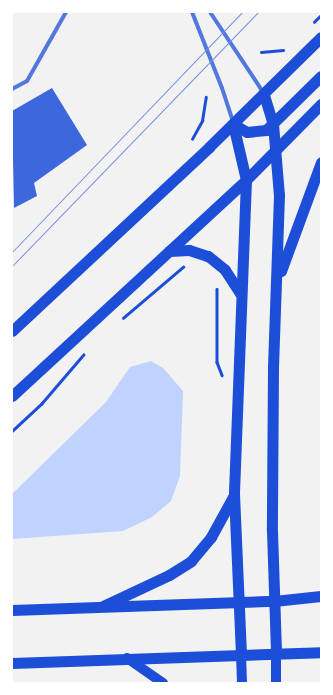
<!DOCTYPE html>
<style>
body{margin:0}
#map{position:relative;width:333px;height:695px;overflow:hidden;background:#f2f2f2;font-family:"Golos Text",sans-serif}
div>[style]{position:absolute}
.water>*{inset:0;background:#bfd3fe}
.building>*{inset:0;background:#3d67dc}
.path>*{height:2.5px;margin:-1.25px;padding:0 1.25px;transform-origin:1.25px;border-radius:1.25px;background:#1d4ed8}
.minor>*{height:4px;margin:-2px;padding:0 2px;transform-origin:2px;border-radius:2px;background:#5277de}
.primary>*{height:10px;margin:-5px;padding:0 5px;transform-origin:5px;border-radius:5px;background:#1d4ed8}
.trunk>*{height:11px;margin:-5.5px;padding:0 5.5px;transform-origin:5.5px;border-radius:5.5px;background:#1d4ed8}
.tram>*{height:1px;margin:-0.5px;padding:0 0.5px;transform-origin:0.5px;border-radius:0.5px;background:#7290e2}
span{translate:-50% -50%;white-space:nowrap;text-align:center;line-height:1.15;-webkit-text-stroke:3.5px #fff;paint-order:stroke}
.frame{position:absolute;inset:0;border:13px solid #fff;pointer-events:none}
</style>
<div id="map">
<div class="water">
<div style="clip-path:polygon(151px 361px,163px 368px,183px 391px,180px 476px,171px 501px,152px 517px,123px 531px,12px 539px,12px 494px,106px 402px,130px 367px)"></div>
</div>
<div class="building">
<div style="clip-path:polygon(52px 88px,87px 145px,34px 183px,37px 196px,14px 208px,12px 111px)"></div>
</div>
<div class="path">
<div style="left:314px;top:22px;width:10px;rotate:-45deg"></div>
<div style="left:261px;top:52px;width:22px;rotate:-5deg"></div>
<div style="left:192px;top:139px;width:21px;rotate:-61deg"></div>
<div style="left:202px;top:121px;width:24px;rotate:-81deg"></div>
<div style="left:217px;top:289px;width:73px;rotate:90deg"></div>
<div style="left:217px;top:362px;width:14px;rotate:69deg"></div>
<div style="left:123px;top:318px;width:79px;rotate:-40.4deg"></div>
<div style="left:12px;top:431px;width:40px;rotate:-43deg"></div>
<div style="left:41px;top:404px;width:65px;rotate:-49.4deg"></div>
</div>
<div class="minor">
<div style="left:192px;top:12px;width:82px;rotate:68.5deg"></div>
<div style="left:222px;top:88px;width:36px;rotate:72deg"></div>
<div style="left:210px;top:12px;width:96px;rotate:56.5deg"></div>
<div style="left:12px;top:89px;width:17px;rotate:-28deg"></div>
<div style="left:27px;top:81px;width:79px;rotate:-60.5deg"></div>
</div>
<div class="primary">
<div style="left:276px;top:653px;width:30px;rotate:90deg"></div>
<div style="left:241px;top:654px;width:29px;rotate:88deg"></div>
<div style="left:127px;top:658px;width:44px;rotate:34.8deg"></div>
</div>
<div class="trunk">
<div style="left:264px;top:95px;width:30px;rotate:73deg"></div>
<div style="left:273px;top:124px;width:71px;rotate:85.2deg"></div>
<div style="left:279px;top:195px;width:173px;rotate:92deg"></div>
<div style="left:273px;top:368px;width:163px;rotate:90.4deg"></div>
<div style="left:272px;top:531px;width:122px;rotate:88.1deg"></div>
<div style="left:233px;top:124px;width:57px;rotate:76.9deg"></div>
<div style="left:246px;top:180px;width:314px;rotate:92.2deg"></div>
<div style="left:234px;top:494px;width:160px;rotate:87.5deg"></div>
<div style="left:233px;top:124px;width:16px;rotate:30deg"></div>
<div style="left:247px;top:132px;width:19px;rotate:-6deg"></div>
<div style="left:266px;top:130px;width:77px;rotate:-44.5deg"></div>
<div style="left:169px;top:251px;width:20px;rotate:-3deg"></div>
<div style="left:189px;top:250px;width:20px;rotate:18deg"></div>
<div style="left:208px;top:256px;width:22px;rotate:39deg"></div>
<div style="left:225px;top:270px;width:27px;rotate:57deg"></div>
<div style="left:281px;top:271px;width:116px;rotate:-69.8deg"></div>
<div style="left:12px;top:331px;width:270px;rotate:-43deg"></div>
<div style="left:209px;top:147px;width:157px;rotate:-44.5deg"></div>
<div style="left:12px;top:396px;width:318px;rotate:-42.7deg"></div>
<div style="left:246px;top:180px;width:107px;rotate:-45.4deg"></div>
<div style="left:103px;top:606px;width:73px;rotate:-25.2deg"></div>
<div style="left:169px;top:575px;width:26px;rotate:-32deg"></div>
<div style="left:191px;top:561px;width:31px;rotate:-50deg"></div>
<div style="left:211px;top:537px;width:48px;rotate:-61.3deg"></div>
<div style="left:12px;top:610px;width:262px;rotate:-2deg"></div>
<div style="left:274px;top:601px;width:47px;rotate:-6.1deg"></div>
<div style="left:12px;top:663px;width:309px;rotate:-2deg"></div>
</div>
<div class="tram">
<div style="left:12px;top:252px;width:332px;rotate:-46.2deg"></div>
<div style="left:12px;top:266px;width:354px;rotate:-45.9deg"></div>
</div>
<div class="frame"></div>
</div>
